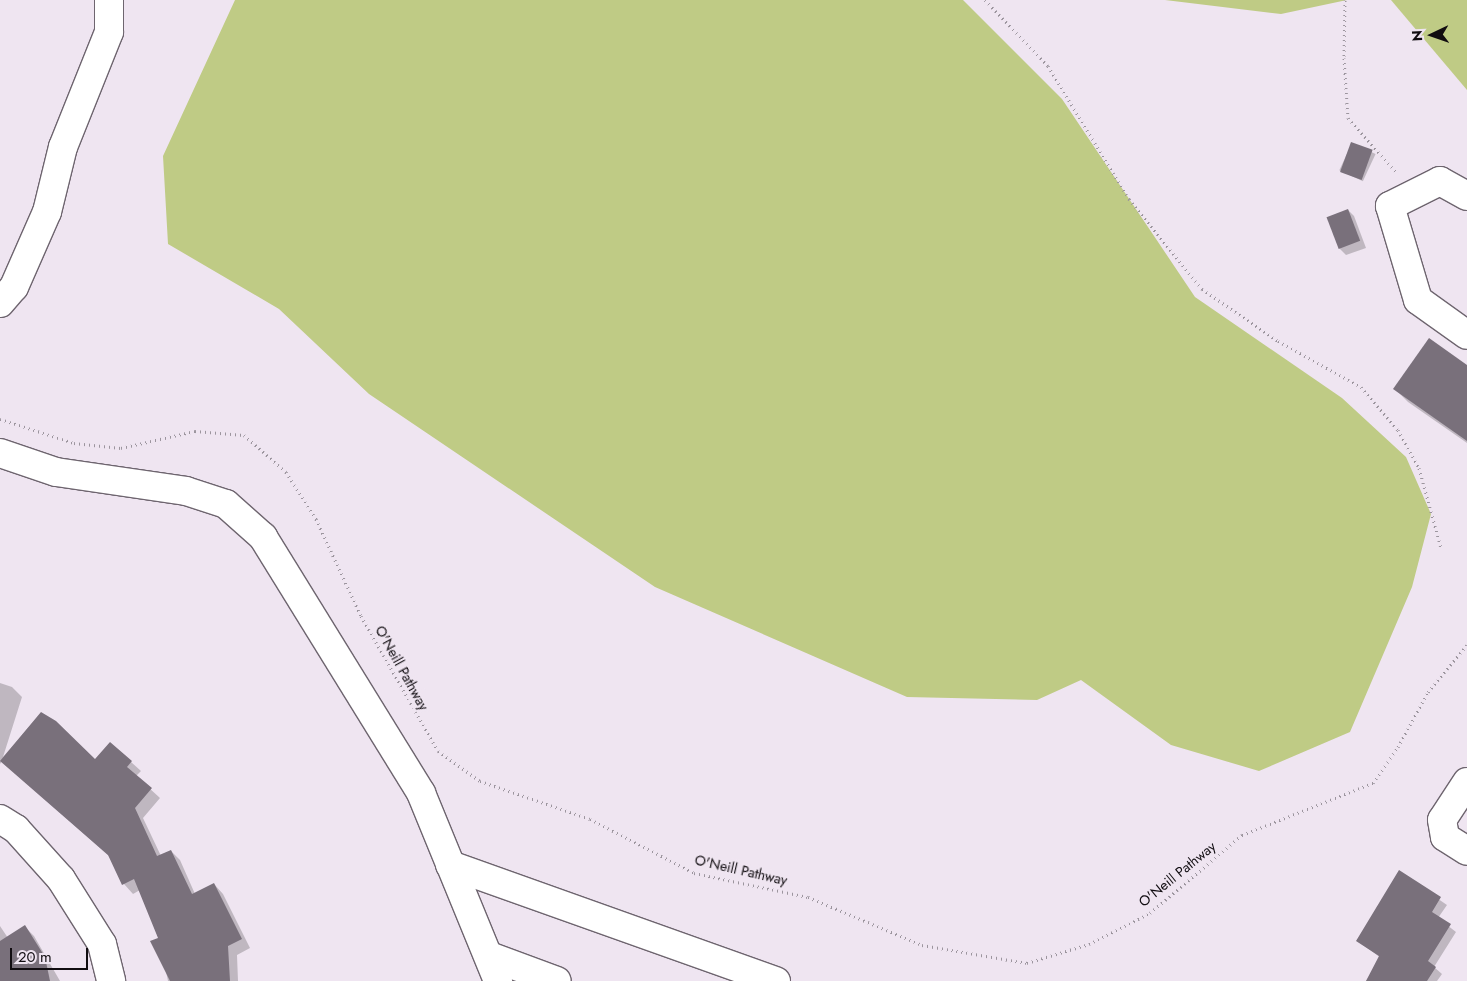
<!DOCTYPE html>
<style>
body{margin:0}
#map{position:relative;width:1467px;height:981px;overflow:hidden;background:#efe5f1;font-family:Jost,sans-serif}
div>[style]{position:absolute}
.green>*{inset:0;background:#bfcb85}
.shadow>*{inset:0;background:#0003;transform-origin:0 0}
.building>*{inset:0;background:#79707b;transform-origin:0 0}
.path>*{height:3px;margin-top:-1.5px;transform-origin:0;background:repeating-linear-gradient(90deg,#9c959e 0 1px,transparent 0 5px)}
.roads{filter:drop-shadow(1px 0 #6e656f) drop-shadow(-1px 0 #6e656f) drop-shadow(0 1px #6e656f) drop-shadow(0 -1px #6e656f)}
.minor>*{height:28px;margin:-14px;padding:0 14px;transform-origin:14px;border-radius:14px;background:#fff}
span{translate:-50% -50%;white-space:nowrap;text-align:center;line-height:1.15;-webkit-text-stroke:5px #efe5f1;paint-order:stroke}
.street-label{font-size:14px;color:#110d11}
.north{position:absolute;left:1407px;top:10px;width:50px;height:50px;-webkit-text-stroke:4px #efe5f1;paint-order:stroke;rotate:267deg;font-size:14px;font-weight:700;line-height:20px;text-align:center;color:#110d11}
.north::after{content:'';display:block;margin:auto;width:18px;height:22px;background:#110d11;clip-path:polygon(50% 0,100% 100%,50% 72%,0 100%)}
.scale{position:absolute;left:10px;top:948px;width:78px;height:22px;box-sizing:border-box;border:2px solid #110d11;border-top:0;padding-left:6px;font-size:15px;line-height:18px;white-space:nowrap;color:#110d11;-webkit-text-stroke:4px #efe5f1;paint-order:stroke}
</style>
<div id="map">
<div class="green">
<div style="clip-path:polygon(235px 0,963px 0,1062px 99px,1195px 297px,1342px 398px,1406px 457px,1431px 514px,1412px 587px,1350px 732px,1259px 771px,1171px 745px,1081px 680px,1037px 700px,907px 697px,655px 587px,369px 394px,279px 309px,168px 244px,163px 156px)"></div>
<div style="clip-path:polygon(1165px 0,1347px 0,1281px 14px)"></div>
<div style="clip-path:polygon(1391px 0,1467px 0,1467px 90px,1407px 19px)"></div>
</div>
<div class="shadow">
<div style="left:1352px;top:143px;width:26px;height:30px;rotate:25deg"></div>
<div style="clip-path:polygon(1348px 210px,1354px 216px,1366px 248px,1346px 255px,1340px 249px)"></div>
<div style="clip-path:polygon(1467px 366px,1467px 443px,1408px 402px,1395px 389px)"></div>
<div style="clip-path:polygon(0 683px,12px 687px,22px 697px,3px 757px,41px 713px,95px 761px,110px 743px,141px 771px,136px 776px,160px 798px,143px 818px,161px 856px,171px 851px,180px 860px,195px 894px,214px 884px,223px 894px,250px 948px,237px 955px,238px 981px,168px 981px,159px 938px,140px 890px,133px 894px,124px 884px,110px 857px,2px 761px,0 764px)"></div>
<div style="clip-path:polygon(1399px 872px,1447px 905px,1438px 918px,1456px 932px,1434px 967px,1442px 974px,1437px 981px,1366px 981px,1381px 958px,1358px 941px)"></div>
<div style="clip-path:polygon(0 926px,8px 938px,25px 927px,34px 936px,60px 981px,0 981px)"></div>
</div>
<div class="building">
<div style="left:1351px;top:142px;width:23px;height:32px;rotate:20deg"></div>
<div style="left:1348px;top:209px;width:34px;height:23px;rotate:69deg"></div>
<div style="clip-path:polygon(1429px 338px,1467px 365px,1467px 441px,1393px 389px)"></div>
<div style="clip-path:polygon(41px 712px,56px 721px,95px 759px,110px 742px,132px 761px,127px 767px,152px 788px,135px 808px,157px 856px,171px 850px,192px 894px,214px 883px,242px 939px,228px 946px,230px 981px,170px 981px,150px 941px,158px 938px,134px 879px,122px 885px,108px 855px,0 761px)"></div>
<div style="clip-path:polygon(1399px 870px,1441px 897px,1432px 912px,1451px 924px,1428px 961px,1436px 967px,1427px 981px,1366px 981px,1379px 956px,1356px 941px)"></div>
<div style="clip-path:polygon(25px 925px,45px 957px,50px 981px,0 981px,0 941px)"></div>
</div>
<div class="path">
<div style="left:985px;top:0;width:91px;rotate:46.3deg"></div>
<div style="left:1048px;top:66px;width:156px;rotate:58.7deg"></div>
<div style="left:1129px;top:199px;width:116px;rotate:51deg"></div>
<div style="left:1202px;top:289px;width:92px;rotate:34.4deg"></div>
<div style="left:1278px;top:341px;width:95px;rotate:29deg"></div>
<div style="left:1361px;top:387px;width:57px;rotate:49.3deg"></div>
<div style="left:1398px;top:430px;width:43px;rotate:61.1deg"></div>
<div style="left:1419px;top:468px;width:83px;rotate:74.6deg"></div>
<div style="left:1345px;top:0;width:58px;rotate:91deg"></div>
<div style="left:1344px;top:58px;width:60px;rotate:86.2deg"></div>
<div style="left:1348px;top:118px;width:74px;rotate:48.3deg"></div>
<div style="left:0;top:419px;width:78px;rotate:18deg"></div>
<div style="left:74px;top:443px;width:47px;rotate:6.1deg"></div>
<div style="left:121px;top:448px;width:76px;rotate:-12.9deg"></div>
<div style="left:195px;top:431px;width:49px;rotate:4.7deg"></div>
<div style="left:244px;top:435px;width:56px;rotate:41.4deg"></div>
<div style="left:286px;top:472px;width:56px;rotate:57.4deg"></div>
<div style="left:316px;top:519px;width:107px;rotate:65.1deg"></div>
<div style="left:361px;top:616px;width:155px;rotate:60.3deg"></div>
<div style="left:438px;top:751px;width:52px;rotate:35.5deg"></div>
<div style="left:480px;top:781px;width:116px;rotate:19.1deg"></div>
<div style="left:590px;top:819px;width:117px;rotate:27.4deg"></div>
<div style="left:694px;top:873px;width:116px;rotate:11.9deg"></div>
<div style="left:808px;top:897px;width:124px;rotate:22.8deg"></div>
<div style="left:922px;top:945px;width:107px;rotate:9.7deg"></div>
<div style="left:1027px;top:963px;width:65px;rotate:-17deg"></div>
<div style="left:1089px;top:944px;width:68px;rotate:-26.9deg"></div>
<div style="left:1150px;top:913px;width:121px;rotate:-40.3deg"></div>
<div style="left:1242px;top:835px;width:141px;rotate:-21.7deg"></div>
<div style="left:1373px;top:783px;width:44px;rotate:-55.2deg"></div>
<div style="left:1398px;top:747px;width:63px;rotate:-61.4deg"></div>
<div style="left:1428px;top:692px;width:61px;rotate:-50.3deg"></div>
</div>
<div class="roads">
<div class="minor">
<div style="left:1467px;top:196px;width:31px;rotate:-151deg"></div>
<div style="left:1440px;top:181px;width:56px;rotate:153.4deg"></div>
<div style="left:1390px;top:206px;width:98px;rotate:73.4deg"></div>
<div style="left:1418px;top:300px;width:60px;rotate:35.5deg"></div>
<div style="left:0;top:303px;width:21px;rotate:-49deg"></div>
<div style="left:14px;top:287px;width:82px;rotate:-66.3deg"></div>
<div style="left:47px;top:212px;width:67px;rotate:-76.2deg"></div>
<div style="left:63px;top:147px;width:124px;rotate:-68.2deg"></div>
<div style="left:109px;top:32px;width:32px;rotate:-90deg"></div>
<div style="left:0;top:453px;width:59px;rotate:18.7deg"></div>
<div style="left:56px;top:472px;width:131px;rotate:8.3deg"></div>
<div style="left:186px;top:491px;width:42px;rotate:18deg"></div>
<div style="left:226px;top:504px;width:50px;rotate:41.7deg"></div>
<div style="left:263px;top:537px;width:301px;rotate:58.3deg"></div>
<div style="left:421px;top:793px;width:203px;rotate:67.7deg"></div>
<div style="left:1467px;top:782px;width:45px;rotate:123.3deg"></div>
<div style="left:1442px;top:820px;width:17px;rotate:80deg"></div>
<div style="left:1445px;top:837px;width:26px;rotate:32deg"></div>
<div style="left:0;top:819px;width:19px;rotate:32deg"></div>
<div style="left:16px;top:829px;width:67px;rotate:48deg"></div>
<div style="left:61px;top:879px;width:77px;rotate:57.8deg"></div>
<div style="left:102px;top:944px;width:38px;rotate:76deg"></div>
<div style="left:450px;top:865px;width:346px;rotate:19.6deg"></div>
<div style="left:489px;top:956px;width:72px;rotate:20.2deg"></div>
</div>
</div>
<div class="street-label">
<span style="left:402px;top:668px;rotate:61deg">O'Neill Pathway</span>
<span style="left:741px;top:870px;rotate:13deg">O'Neill Pathway</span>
<span style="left:1177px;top:874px;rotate:-39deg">O'Neill Pathway</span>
</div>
<div class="north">N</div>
<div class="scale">20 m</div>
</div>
